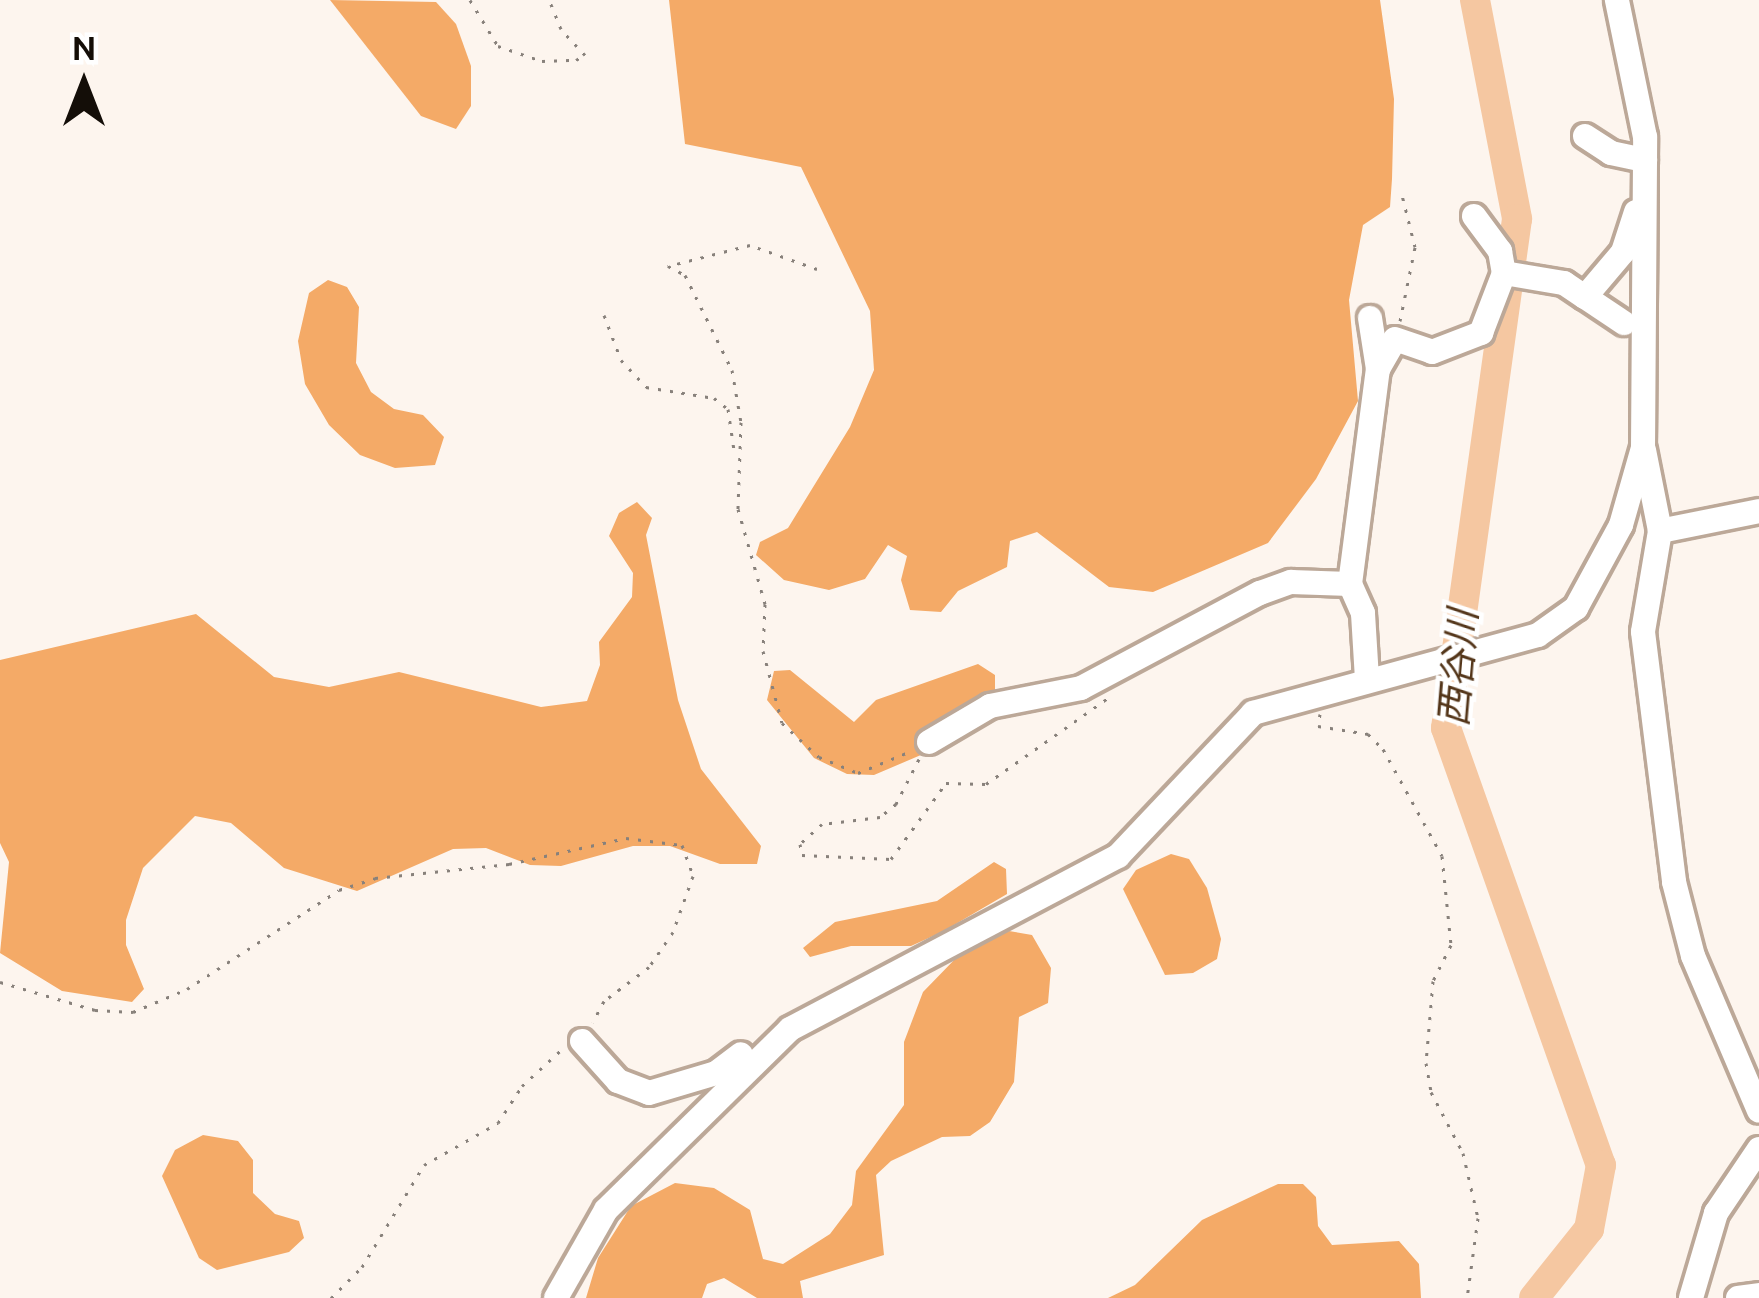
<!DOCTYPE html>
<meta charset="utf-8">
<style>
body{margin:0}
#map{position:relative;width:1759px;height:1298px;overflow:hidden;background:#fdf5ee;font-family:Ubuntu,"Noto Sans JP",sans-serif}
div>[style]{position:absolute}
.forest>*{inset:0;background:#f4aa67}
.river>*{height:30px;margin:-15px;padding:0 15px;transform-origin:15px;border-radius:15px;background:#f5c7a1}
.path>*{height:3px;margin-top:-1.5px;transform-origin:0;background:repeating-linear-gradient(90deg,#88817b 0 3px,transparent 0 12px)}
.roads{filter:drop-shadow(3px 0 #bca898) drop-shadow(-3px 0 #bca898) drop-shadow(0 3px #bca898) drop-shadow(0 -3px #bca898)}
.minor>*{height:24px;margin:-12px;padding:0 12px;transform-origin:12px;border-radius:12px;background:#fff}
span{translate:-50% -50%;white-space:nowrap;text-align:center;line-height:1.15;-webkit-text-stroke:9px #fff;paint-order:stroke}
.water-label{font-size:39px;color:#54361a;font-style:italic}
.north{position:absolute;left:24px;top:24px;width:120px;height:120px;-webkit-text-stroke:9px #fff;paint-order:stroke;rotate:0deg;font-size:33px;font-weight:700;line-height:48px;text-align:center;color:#140e08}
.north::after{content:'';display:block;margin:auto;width:42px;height:54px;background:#140e08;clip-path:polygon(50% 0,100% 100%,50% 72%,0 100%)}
</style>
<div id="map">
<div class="forest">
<div style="clip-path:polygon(330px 0,436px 2px,456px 24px,471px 66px,471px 106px,456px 129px,421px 116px)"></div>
<div style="clip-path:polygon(669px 0,1380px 0,1394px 99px,1392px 179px,1390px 207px,1363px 225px,1349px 300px,1358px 401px,1316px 479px,1268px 543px,1153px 592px,1109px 587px,1037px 532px,1010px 541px,1007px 567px,958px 591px,941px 612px,910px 610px,901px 580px,907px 556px,888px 545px,865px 579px,829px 590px,784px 580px,756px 555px,760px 542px,788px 528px,850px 427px,874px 370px,870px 311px,801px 167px,685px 144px)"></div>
<div style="clip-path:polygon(328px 280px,347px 287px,359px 307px,356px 363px,371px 392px,394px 409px,423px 415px,444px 437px,435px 465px,395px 468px,360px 455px,329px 425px,305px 384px,298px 341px,309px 293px)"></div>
<div style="clip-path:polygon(637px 502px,652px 518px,646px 535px,678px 700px,701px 769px,761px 846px,757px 864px,720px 864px,670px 846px,633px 846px,561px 866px,530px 865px,486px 848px,453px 849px,357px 891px,284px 868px,231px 823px,195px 816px,143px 868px,126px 920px,126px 945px,144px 989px,132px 1002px,62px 991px,0 953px,9px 862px,0 843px,0 660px,196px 614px,274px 677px,329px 687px,399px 672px,541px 707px,587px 701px,600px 665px,599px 642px,632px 597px,633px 573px,609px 536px,619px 513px)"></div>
<div style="clip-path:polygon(978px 664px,995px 675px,995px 699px,935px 749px,874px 775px,847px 774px,814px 758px,767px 700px,774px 671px,790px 670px,854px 722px,876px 700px)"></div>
<div style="clip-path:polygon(1171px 854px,1189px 859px,1207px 888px,1221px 939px,1217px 959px,1193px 973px,1165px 975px,1123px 889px,1136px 870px)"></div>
<div style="clip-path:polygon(994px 862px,1006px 869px,1007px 894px,942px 932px,911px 946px,851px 946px,810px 957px,803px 948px,835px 922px,937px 901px)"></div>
<div style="clip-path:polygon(1009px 931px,1032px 935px,1051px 968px,1048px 1003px,1019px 1017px,1014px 1082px,990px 1122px,970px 1136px,942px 1137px,891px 1161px,876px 1175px,884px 1255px,800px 1281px,803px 1298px,757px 1298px,724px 1278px,707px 1284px,702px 1298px,586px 1298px,598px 1258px,631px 1206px,675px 1183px,714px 1188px,750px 1210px,763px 1259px,783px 1264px,830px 1234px,852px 1205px,856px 1171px,904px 1105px,904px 1042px,923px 992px,958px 956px)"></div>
<div style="clip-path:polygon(203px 1135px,238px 1141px,253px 1160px,253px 1193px,275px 1214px,299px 1221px,304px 1238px,289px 1252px,217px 1270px,199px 1258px,162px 1176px,175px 1150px)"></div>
<div style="clip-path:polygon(1278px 1184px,1303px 1184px,1316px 1197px,1318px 1226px,1332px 1245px,1399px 1241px,1419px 1264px,1421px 1298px,1108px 1298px,1135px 1285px,1202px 1220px)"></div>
</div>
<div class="river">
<div style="left:1475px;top:0;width:223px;rotate:79.1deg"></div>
<div style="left:1517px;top:219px;width:514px;rotate:97.94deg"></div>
<div style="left:1446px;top:728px;width:464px;rotate:70.5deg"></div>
<div style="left:1601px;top:1165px;width:65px;rotate:100.6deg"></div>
<div style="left:1589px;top:1229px;width:88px;rotate:128.6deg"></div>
</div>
<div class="path">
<div style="left:470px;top:0;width:54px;rotate:58.7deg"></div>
<div style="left:498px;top:46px;width:46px;rotate:18.8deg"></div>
<div style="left:542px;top:61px;width:34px;rotate:-2deg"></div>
<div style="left:576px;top:60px;width:10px;rotate:-29deg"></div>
<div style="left:585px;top:55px;width:35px;rotate:-133deg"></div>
<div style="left:561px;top:29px;width:31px;rotate:-112deg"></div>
<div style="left:817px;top:269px;width:71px;rotate:-160.3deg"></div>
<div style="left:750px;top:245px;width:85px;rotate:165.6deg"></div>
<div style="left:668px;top:266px;width:19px;rotate:28deg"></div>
<div style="left:685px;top:275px;width:106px;rotate:63.7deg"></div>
<div style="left:732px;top:370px;width:53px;rotate:80.2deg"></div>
<div style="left:741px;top:422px;width:87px;rotate:92deg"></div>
<div style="left:738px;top:509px;width:99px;rotate:74.1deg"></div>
<div style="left:765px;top:604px;width:47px;rotate:92.4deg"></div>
<div style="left:763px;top:651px;width:74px;rotate:75.2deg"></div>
<div style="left:782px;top:723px;width:50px;rotate:42.6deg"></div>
<div style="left:819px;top:757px;width:42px;rotate:22.3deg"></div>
<div style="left:858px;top:773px;width:57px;rotate:-22.5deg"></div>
<div style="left:604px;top:315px;width:48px;rotate:69.3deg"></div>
<div style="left:621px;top:360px;width:37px;rotate:47deg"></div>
<div style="left:646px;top:387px;width:69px;rotate:9.2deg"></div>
<div style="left:714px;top:398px;width:18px;rotate:38deg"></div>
<div style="left:728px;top:409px;width:41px;rotate:81.7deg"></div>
<div style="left:1400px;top:321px;width:76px;rotate:-78.5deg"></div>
<div style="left:1415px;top:247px;width:54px;rotate:-104deg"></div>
<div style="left:1320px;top:714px;width:12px;rotate:99deg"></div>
<div style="left:1318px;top:726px;width:51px;rotate:9.1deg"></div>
<div style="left:1368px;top:734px;width:21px;rotate:45deg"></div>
<div style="left:1383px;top:749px;width:122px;rotate:61.1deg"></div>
<div style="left:1442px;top:856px;width:89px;rotate:84.2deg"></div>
<div style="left:1451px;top:945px;width:40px;rotate:116.6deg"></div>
<div style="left:1433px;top:981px;width:82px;rotate:94.9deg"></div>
<div style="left:1426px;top:1063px;width:29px;rotate:80deg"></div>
<div style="left:1431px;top:1092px;width:69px;rotate:62.3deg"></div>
<div style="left:1463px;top:1153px;width:67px;rotate:77deg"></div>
<div style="left:1478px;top:1218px;width:81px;rotate:97.8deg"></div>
<div style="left:919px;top:759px;width:51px;rotate:117.1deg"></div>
<div style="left:896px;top:804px;width:21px;rotate:141deg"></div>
<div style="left:880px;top:817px;width:58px;rotate:173.1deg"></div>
<div style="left:822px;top:824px;width:30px;rotate:138deg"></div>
<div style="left:800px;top:844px;width:11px;rotate:80deg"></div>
<div style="left:802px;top:855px;width:89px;rotate:2.6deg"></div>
<div style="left:891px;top:859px;width:94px;rotate:-54.1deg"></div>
<div style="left:946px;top:783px;width:40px;rotate:1.4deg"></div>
<div style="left:986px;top:784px;width:149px;rotate:-35.2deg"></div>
<div style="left:0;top:982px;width:99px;rotate:16.4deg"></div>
<div style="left:95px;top:1010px;width:38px;rotate:3deg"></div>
<div style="left:133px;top:1012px;width:59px;rotate:-23.1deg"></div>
<div style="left:187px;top:989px;width:181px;rotate:-33.1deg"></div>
<div style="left:339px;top:890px;width:38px;rotate:-18deg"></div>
<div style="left:375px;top:878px;width:135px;rotate:-6deg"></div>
<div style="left:509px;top:864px;width:120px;rotate:-12.5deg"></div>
<div style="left:626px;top:838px;width:56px;rotate:7.1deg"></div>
<div style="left:682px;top:845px;width:33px;rotate:70deg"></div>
<div style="left:693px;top:876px;width:59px;rotate:109.7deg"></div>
<div style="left:673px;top:932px;width:42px;rotate:124.4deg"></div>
<div style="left:649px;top:967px;width:56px;rotate:142.9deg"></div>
<div style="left:604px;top:1001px;width:24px;rotate:118deg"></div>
<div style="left:331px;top:1298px;width:44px;rotate:-45deg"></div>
<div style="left:362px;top:1267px;width:119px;rotate:-58.7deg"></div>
<div style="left:424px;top:1165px;width:85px;rotate:-29.6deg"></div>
<div style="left:498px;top:1123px;width:44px;rotate:-57deg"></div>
<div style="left:522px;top:1086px;width:53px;rotate:-42.7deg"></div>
</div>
<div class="roads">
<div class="minor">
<div style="left:1585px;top:136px;width:31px;rotate:33deg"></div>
<div style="left:1611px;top:153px;width:35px;rotate:12deg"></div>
<div style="left:1474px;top:216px;width:44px;rotate:53.4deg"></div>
<div style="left:1500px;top:251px;width:22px;rotate:80deg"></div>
<div style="left:1585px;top:297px;width:47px;rotate:33.7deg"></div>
<div style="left:1370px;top:318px;width:52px;rotate:81.1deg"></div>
<div style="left:1644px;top:450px;width:83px;rotate:78.8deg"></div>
<div style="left:1660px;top:531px;width:102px;rotate:99.6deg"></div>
<div style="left:1643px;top:632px;width:252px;rotate:82.9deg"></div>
<div style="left:1674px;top:882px;width:76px;rotate:75.6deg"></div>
<div style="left:1693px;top:956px;width:168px;rotate:66.9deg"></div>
<div style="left:1660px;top:531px;width:101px;rotate:-11.4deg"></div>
<div style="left:1367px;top:679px;width:66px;rotate:-93.5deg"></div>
<div style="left:1363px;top:613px;width:32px;rotate:-114deg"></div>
<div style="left:1350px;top:584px;width:217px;rotate:-82.6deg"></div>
<div style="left:1378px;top:369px;width:34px;rotate:-60deg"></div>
<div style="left:1395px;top:339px;width:39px;rotate:19deg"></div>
<div style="left:1432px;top:352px;width:53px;rotate:-21.2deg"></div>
<div style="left:1481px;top:333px;width:64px;rotate:-69deg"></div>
<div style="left:1504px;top:273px;width:61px;rotate:9.5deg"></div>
<div style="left:1564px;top:283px;width:25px;rotate:34deg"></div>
<div style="left:1585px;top:297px;width:59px;rotate:-49.8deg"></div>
<div style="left:1623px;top:252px;width:42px;rotate:-72deg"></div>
<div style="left:929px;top:742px;width:71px;rotate:-30.5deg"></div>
<div style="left:990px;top:706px;width:93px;rotate:-11.2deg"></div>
<div style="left:1081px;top:688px;width:203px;rotate:-28deg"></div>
<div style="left:1260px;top:593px;width:33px;rotate:-20deg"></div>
<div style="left:1291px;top:582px;width:59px;rotate:1.9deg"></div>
<div style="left:582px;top:1041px;width:54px;rotate:48deg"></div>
<div style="left:618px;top:1081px;width:33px;rotate:21deg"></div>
<div style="left:649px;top:1093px;width:70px;rotate:-16.6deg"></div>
<div style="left:716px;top:1073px;width:31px;rotate:-37deg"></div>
<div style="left:556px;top:1298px;width:101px;rotate:-60.4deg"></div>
<div style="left:606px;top:1210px;width:258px;rotate:-44.5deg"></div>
<div style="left:790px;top:1029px;width:371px;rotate:-27.8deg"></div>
<div style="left:1118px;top:856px;width:197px;rotate:-46.6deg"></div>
<div style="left:1253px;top:713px;width:295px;rotate:-15.3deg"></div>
<div style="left:1538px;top:635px;width:47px;rotate:-35.4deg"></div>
<div style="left:1576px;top:608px;width:94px;rotate:-61.5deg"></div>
<div style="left:1621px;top:525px;width:80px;rotate:-74.1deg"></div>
<div style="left:1643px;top:448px;width:311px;rotate:-89.6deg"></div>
<div style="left:1645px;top:137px;width:140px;rotate:-101.6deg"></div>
<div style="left:1691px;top:1298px;width:89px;rotate:-73.6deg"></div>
<div style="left:1716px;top:1213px;width:77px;rotate:-56.1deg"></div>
<div style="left:1738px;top:1298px;width:21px;rotate:-8deg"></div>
</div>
</div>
<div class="water-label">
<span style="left:1458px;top:668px;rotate:-85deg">西谷川</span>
</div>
<div class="north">N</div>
</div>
